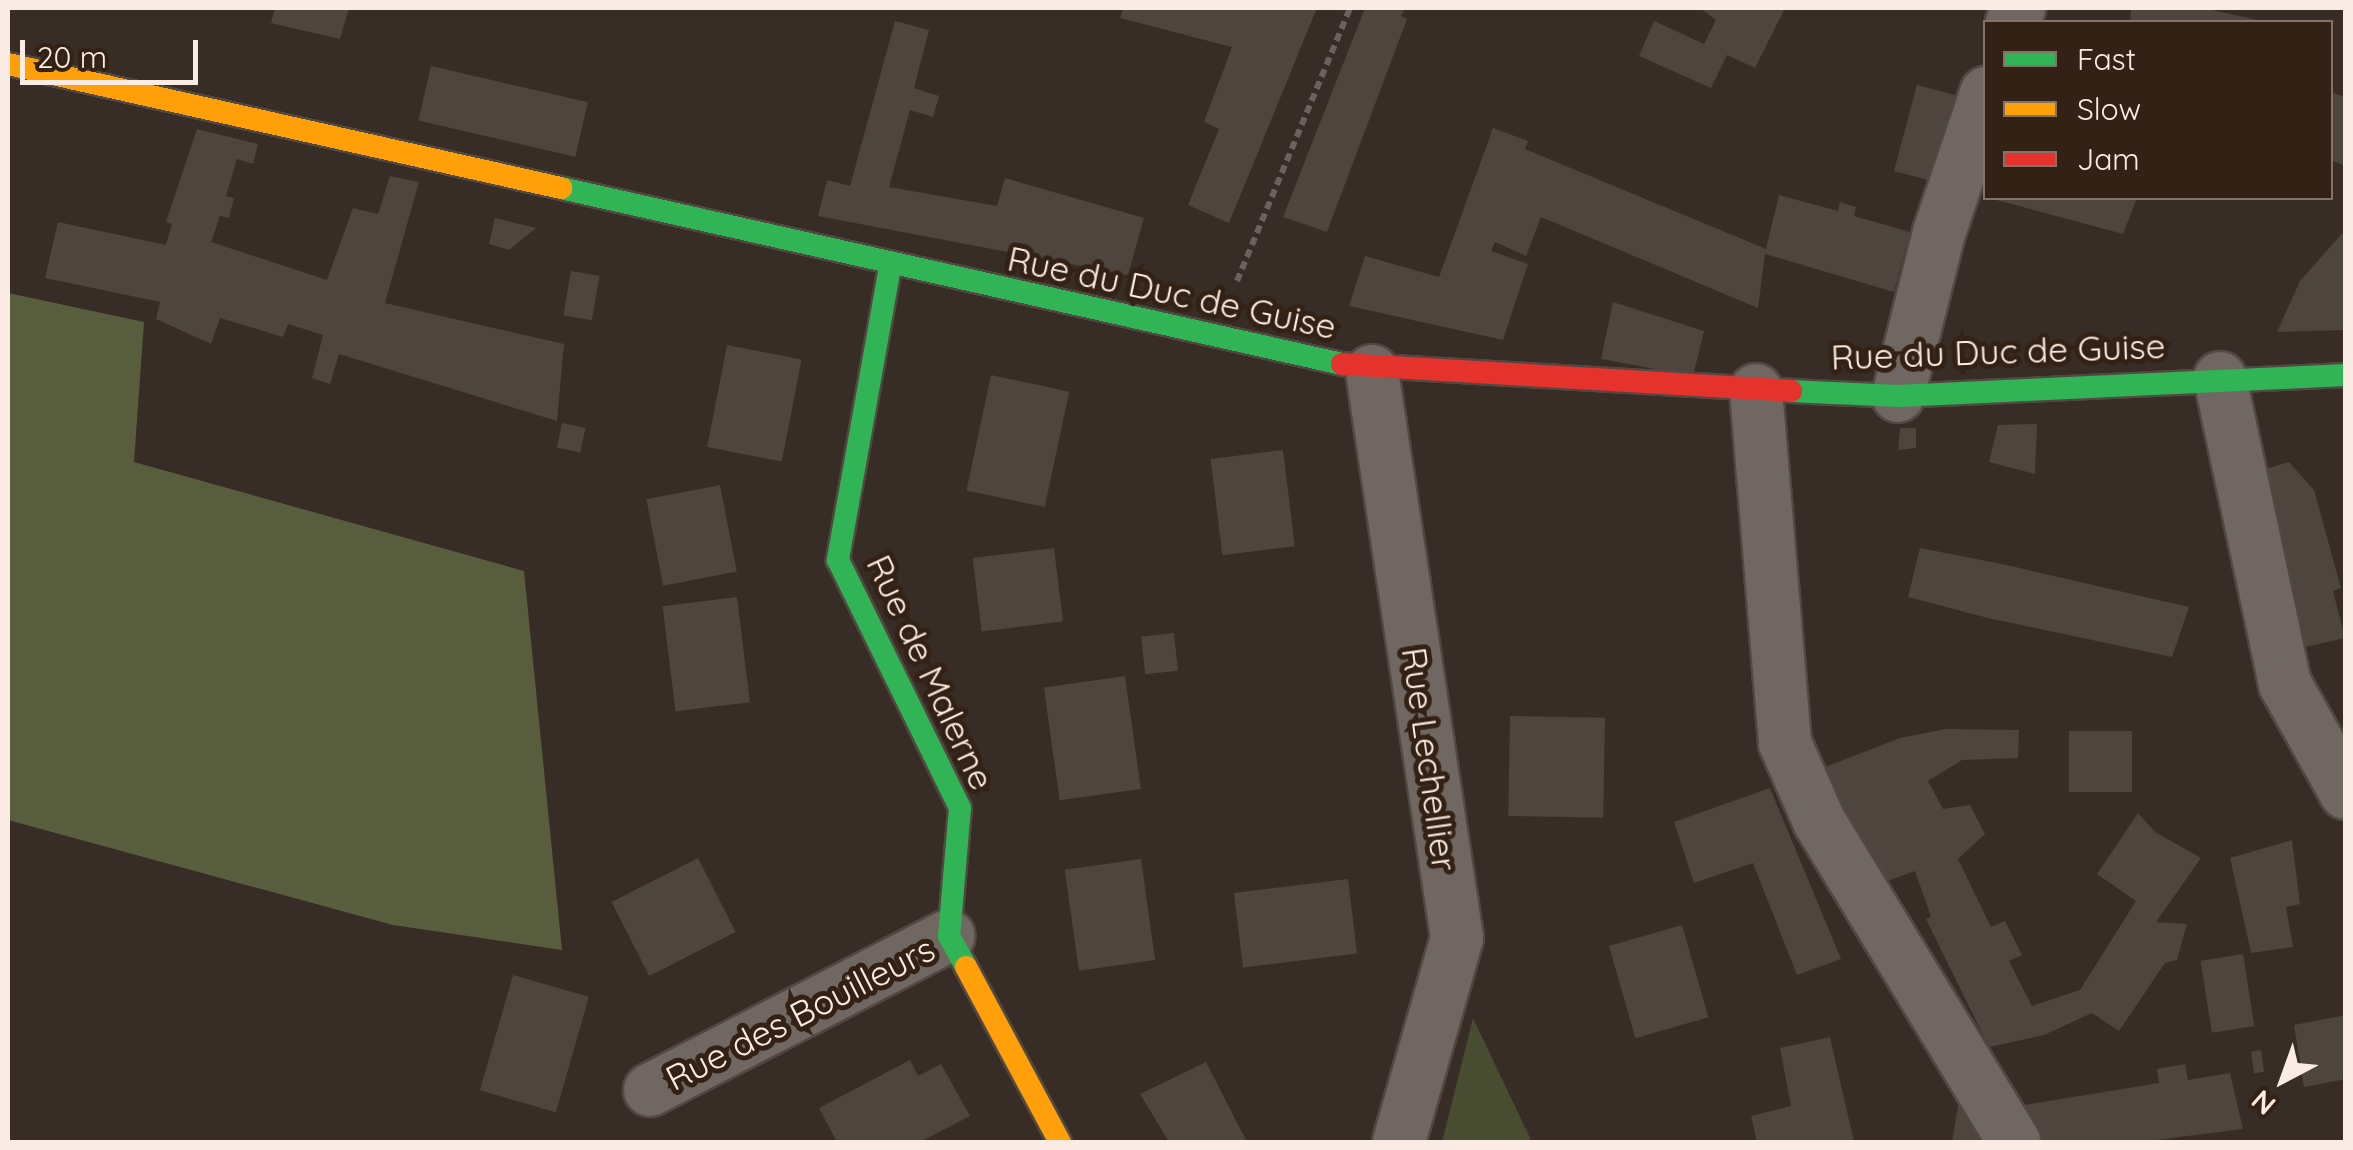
<!DOCTYPE html>
<style>
body{margin:0}
#map{position:relative;width:2353px;height:1150px;overflow:hidden;background:#382c26;font-family:Quicksand,sans-serif}
div>[style]{position:absolute}
.green>*{inset:0;background:#484d31}
.forest>*{inset:0;background:#585e3d}
.building>*{inset:0;background:#4d453e;transform-origin:0 0}
.path>*{height:6px;margin-top:-3px;transform-origin:0;background:repeating-linear-gradient(90deg,#6b625d 0 8px,transparent 0 13px)}
.roads{filter:drop-shadow(2px 0 #524842) drop-shadow(-2px 0 #524842) drop-shadow(0 2px #524842) drop-shadow(0 -2px #524842)}
.street>*{height:52px;margin:-26px;padding:0 26px;transform-origin:26px;border-radius:26px;background:#706762}
.fast>*{height:22px;margin:-11px;padding:0 11px;transform-origin:11px;border-radius:11px;background:#30b455}
.slow>*{height:22px;margin:-11px;padding:0 11px;transform-origin:11px;border-radius:11px;background:#ff9f0a}
.jam>*{height:22px;margin:-11px;padding:0 11px;transform-origin:11px;border-radius:11px;background:#e5322d}
span{translate:-50% -50%;white-space:nowrap;text-align:center;line-height:1.15;-webkit-text-stroke:10px #342115;paint-order:stroke}
.street-label{font-size:35px;color:#faece4}
.frame{position:absolute;inset:0;border:10px solid #faece4;pointer-events:none}
.legend{position:absolute;left:1983px;top:20px;width:350px;height:180px;box-sizing:border-box;background:#342115;border:2px solid #837268;margin:0;padding:12px 18px;list-style:none;font-size:30px;color:#faece4}
.legend li{display:flex;align-items:center;gap:20px;height:50px}
.legend b{width:50px;border:2px solid #837268}
.north{position:absolute;left:2233px;top:1030px;width:100px;height:100px;-webkit-text-stroke:8px #342115;paint-order:stroke;rotate:221deg;font-size:28px;font-weight:700;line-height:40px;text-align:center;color:#faece4}
.north::after{content:'';display:block;margin:auto;width:35px;height:45px;background:#faece4;clip-path:polygon(50% 0,100% 100%,50% 72%,0 100%)}
.scale{position:absolute;left:20px;top:40px;width:178px;height:45px;box-sizing:border-box;border:5px solid #faece4;border-top:0;padding-left:12px;font-size:30px;line-height:35px;white-space:nowrap;color:#faece4;-webkit-text-stroke:8px #342115;paint-order:stroke}
</style>
<div id="map">
<div class="green">
<div style="clip-path:polygon(1473px 1018px,1532px 1142px,1442px 1142px)"></div>
</div>
<div class="forest">
<div style="clip-path:polygon(8px 293px,144px 322px,134px 462px,524px 571px,562px 950px,393px 925px,8px 820px)"></div>
</div>
<div class="building">
<div style="clip-path:polygon(275px 8px,349px 8px,340px 39px,271px 23px)"></div>
<div style="clip-path:polygon(1124px 8px,1317px 8px,1229px 223px,1188px 205px,1219px 129px,1204px 122px,1232px 47px,1120px 18px)"></div>
<div style="clip-path:polygon(1365px 8px,1405px 8px,1401px 16px,1407px 19px,1327px 232px,1283px 217px)"></div>
<div style="clip-path:polygon(1700px 8px,1785px 8px,1755px 68px,1727px 55px,1711px 88px,1639px 56px,1654px 21px,1704px 44px,1716px 20px)"></div>
<div style="clip-path:polygon(2131px 8px,2203px 8px,2262px 21px,2130px 22px)"></div>
<div style="clip-path:polygon(895px 21px,929px 30px,914px 88px,939px 96px,933px 117px,910px 110px,889px 187px,997px 206px,1005px 178px,1144px 218px,1128px 275px,818px 216px,827px 180px,850px 186px)"></div>
<div style="left:431px;top:66px;width:161px;height:56px;rotate:13deg"></div>
<div style="left:1917px;top:85px;width:42px;height:89px;rotate:15deg"></div>
<div style="clip-path:polygon(2330px 92px,2346px 97px,2346px 166px,2330px 160px)"></div>
<div style="clip-path:polygon(1493px 128px,1528px 141px,1525px 149px,1766px 249px,1779px 195px,1838px 211px,1840px 202px,1856px 207px,1854px 216px,1910px 232px,1894px 292px,1765px 254px,1758px 308px,1541px 217px,1526px 256px,1495px 242px,1491px 251px,1528px 264px,1503px 340px,1349px 306px,1365px 256px,1439px 277px)"></div>
<div style="clip-path:polygon(197px 129px,258px 144px,253px 164px,237px 159px,226px 196px,234px 198px,229px 218px,220px 216px,211px 242px,327px 280px,353px 208px,378px 214px,390px 176px,419px 182px,385px 303px,564px 344px,557px 421px,339px 354px,330px 384px,312px 378px,323px 335px,288px 324px,283px 337px,220px 318px,211px 344px,156px 319px,160px 302px,45px 278px,58px 222px,166px 245px,172px 224px,166px 222px)"></div>
<div style="clip-path:polygon(1989px 198px,2137px 198px,2123px 234px)"></div>
<div style="clip-path:polygon(495px 218px,536px 228px,509px 250px,489px 244px)"></div>
<div style="clip-path:polygon(2346px 229px,2346px 330px,2277px 332px,2300px 281px)"></div>
<div style="left:571px;top:271px;width:29px;height:45px;rotate:10deg"></div>
<div style="clip-path:polygon(1613px 302px,1704px 331px,1693px 376px,1601px 359px)"></div>
<div style="left:727px;top:345px;width:76px;height:104px;rotate:11deg"></div>
<div style="left:991px;top:375px;width:80px;height:118px;rotate:12deg"></div>
<div style="left:562px;top:423px;width:24px;height:25px;rotate:12deg"></div>
<div style="clip-path:polygon(2037px 424px,2035px 474px,1989px 462px,1998px 425px)"></div>
<div style="clip-path:polygon(1900px 428px,1916px 428px,1916px 448px,1898px 450px)"></div>
<div style="left:1283px;top:450px;width:97px;height:73px;rotate:83deg"></div>
<div style="clip-path:polygon(2289px 462px,2314px 490px,2341px 588px,2333px 591px,2345px 638px,2301px 648px,2255px 472px)"></div>
<div style="left:720px;top:485px;width:88px;height:75px;rotate:79deg"></div>
<div style="left:1054px;top:548px;width:74px;height:82px;rotate:83deg"></div>
<div style="clip-path:polygon(1920px 548px,2002px 564px,2189px 607px,2172px 657px,1988px 618px,1908px 597px)"></div>
<div style="left:737px;top:597px;width:106px;height:75px;rotate:83deg"></div>
<div style="left:1174px;top:633px;width:38px;height:33px;rotate:84deg"></div>
<div style="left:1125px;top:676px;width:114px;height:82px;rotate:82deg"></div>
<div style="left:1510px;top:716px;width:95px;height:100px;rotate:1deg"></div>
<div style="clip-path:polygon(1946px 729px,2019px 730px,2018px 758px,1962px 760px,1928px 781px,1943px 809px,1970px 805px,1985px 834px,1958px 859px,1991px 927px,2005px 921px,2022px 955px,2009px 961px,2032px 1006px,2080px 990px,2136px 901px,2097px 874px,2138px 813px,2155px 832px,2201px 858px,2156px 922px,2187px 924px,2177px 960px,2165px 963px,2119px 1031px,2092px 1013px,2044px 1035px,1989px 1047px,1926px 919px,1931px 917px,1915px 871px,1885px 882px,1820px 769px,1900px 738px)"></div>
<div style="left:2069px;top:731px;width:63px;height:61px"></div>
<div style="clip-path:polygon(1770px 788px,1841px 959px,1797px 975px,1753px 863px,1694px 883px,1674px 822px)"></div>
<div style="clip-path:polygon(2292px 840px,2300px 904px,2286px 907px,2293px 947px,2251px 953px,2230px 858px)"></div>
<div style="left:698px;top:858px;width:83px;height:97px;rotate:63deg"></div>
<div style="left:1141px;top:859px;width:102px;height:77px;rotate:82deg"></div>
<div style="left:1348px;top:879px;width:75px;height:115px;rotate:83deg"></div>
<div style="left:1682px;top:925px;width:96px;height:76px;rotate:74deg"></div>
<div style="left:2243px;top:954px;width:73px;height:43px;rotate:81deg"></div>
<div style="left:513px;top:975px;width:79px;height:120px;rotate:16deg"></div>
<div style="clip-path:polygon(2346px 1015px,2346px 1079px,2304px 1087px,2294px 1025px)"></div>
<div style="clip-path:polygon(1830px 1037px,1854px 1142px,1757px 1142px,1751px 1116px,1791px 1106px,1780px 1048px)"></div>
<div style="left:2261px;top:1050px;width:22px;height:10px;rotate:82deg"></div>
<div style="clip-path:polygon(910px 1060px,918px 1076px,941px 1064px,970px 1116px,920px 1142px,837px 1142px,819px 1108px)"></div>
<div style="clip-path:polygon(1206px 1062px,1247px 1142px,1169px 1142px,1140px 1094px)"></div>
<div style="clip-path:polygon(2185px 1064px,2188px 1080px,2230px 1073px,2243px 1129px,2140px 1142px,2041px 1142px,2025px 1105px,2159px 1083px,2157px 1069px)"></div>
<div style="clip-path:polygon(1959px 1100px,1979px 1133px,1982px 1142px,1952px 1142px)"></div>
</div>
<div class="path">
<div style="left:1237px;top:281px;width:295px;rotate:-67.5deg"></div>
</div>
<div class="roads">
<div class="street">
<div style="left:2012px;top:22px;width:16px;rotate:-63deg"></div>
<div style="left:1372px;top:371px;width:573px;rotate:81.47deg"></div>
<div style="left:1457px;top:938px;width:212px;rotate:105.9deg"></div>
<div style="left:2220px;top:378px;width:313px;rotate:78deg"></div>
<div style="left:2285px;top:684px;width:125px;rotate:60.8deg"></div>
<div style="left:1756px;top:390px;width:354px;rotate:85.3deg"></div>
<div style="left:1785px;top:743px;width:85px;rotate:66.4deg"></div>
<div style="left:1819px;top:821px;width:376px;rotate:58.7deg"></div>
<div style="left:1898px;top:396px;width:168px;rotate:-75.9deg"></div>
<div style="left:1939px;top:233px;width:148px;rotate:-71.4deg"></div>
<div style="left:650px;top:1090px;width:336px;rotate:-27.3deg"></div>
</div>
<div class="fast">
<div style="left:561px;top:188px;width:801px;rotate:12.7deg"></div>
<div style="left:890px;top:267px;width:298px;rotate:100.1deg"></div>
<div style="left:838px;top:560px;width:276px;rotate:63.8deg"></div>
<div style="left:960px;top:808px;width:128px;rotate:94.9deg"></div>
<div style="left:949px;top:936px;width:35px;rotate:61deg"></div>
<div style="left:1791px;top:391px;width:107px;rotate:2.7deg"></div>
<div style="left:1898px;top:396px;width:448px;rotate:-2.7deg"></div>
</div>
<div class="slow">
<div style="left:8px;top:64px;width:567px;rotate:12.64deg"></div>
<div style="left:966px;top:967px;width:199px;rotate:61.8deg"></div>
</div>
<div class="jam">
<div style="left:1342px;top:364px;width:450px;rotate:3.4deg"></div>
</div>
</div>
<div class="street-label">
<span style="left:1172px;top:292px;rotate:12deg">Rue du Duc de Guise</span>
<span style="left:1998px;top:351px;rotate:-2deg">Rue du Duc de Guise</span>
<span style="left:931px;top:672px;rotate:65deg">Rue de Malerne</span>
<span style="left:1430px;top:759px;rotate:82deg">Rue Lechellier</span>
<span style="left:800px;top:1013px;rotate:-27deg">Rue des Bouilleurs</span>
</div>
<div class="frame"></div>
<ul class="legend">
<li><b style="height:12px;background:#30b455"></b>Fast</li>
<li><b style="height:12px;background:#ff9f0a"></b>Slow</li>
<li><b style="height:12px;background:#e5322d"></b>Jam</li>
</ul>
<div class="north">N</div>
<div class="scale">20 m</div>
</div>
